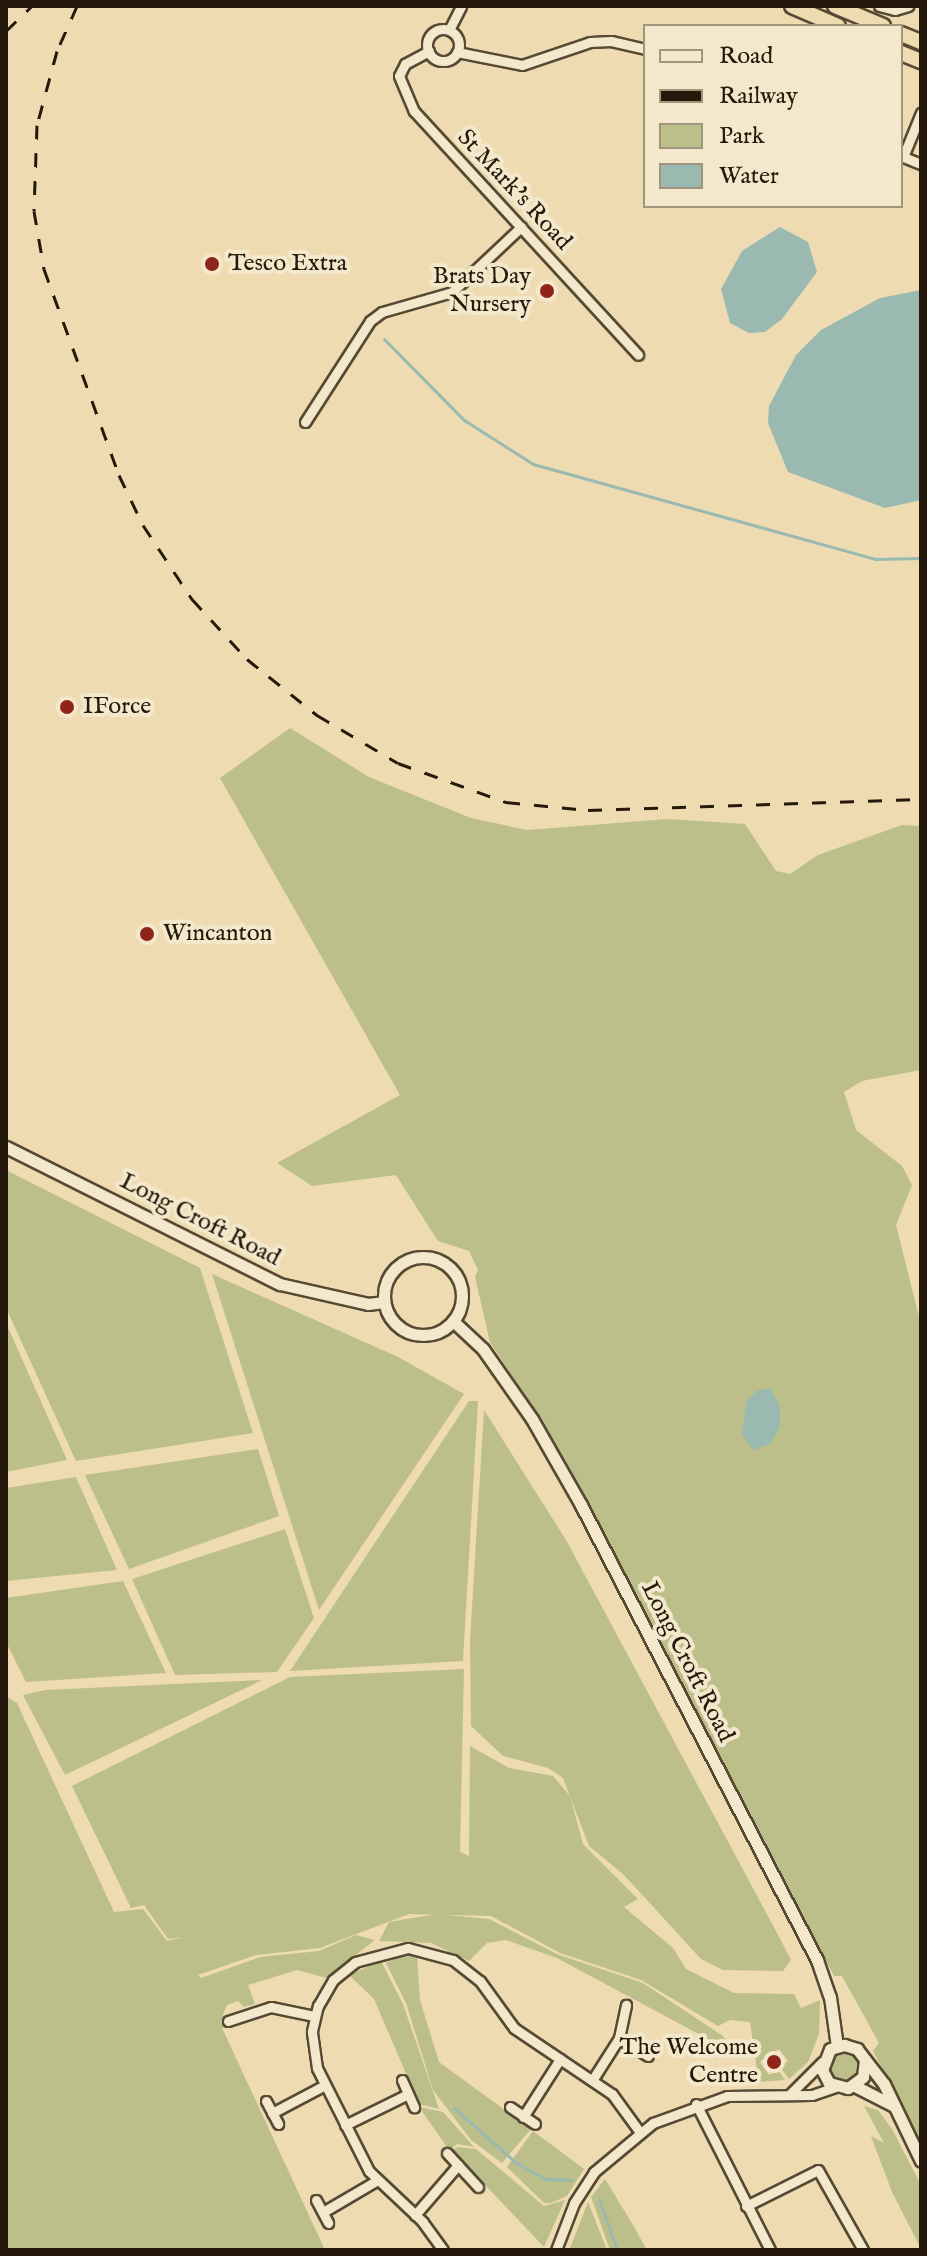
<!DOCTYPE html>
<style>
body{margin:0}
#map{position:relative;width:927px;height:2256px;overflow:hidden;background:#eedbb1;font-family:"IM FELL English",serif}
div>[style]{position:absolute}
.green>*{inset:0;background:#bcbf89}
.round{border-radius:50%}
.water>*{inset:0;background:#9abab1}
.stream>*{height:3px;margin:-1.5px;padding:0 1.5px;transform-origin:1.5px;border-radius:1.5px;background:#9abab1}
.roads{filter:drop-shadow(2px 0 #564a34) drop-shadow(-2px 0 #564a34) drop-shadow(0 2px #564a34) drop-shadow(0 -2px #564a34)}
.minor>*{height:9px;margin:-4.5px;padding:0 4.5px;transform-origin:4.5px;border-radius:4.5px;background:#f4e8cc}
.minor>.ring{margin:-4.5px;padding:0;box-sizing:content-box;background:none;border:9px solid #f4e8cc;border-radius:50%}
.tertiary>*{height:11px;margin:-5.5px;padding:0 5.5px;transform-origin:5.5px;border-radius:5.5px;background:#f4e8cc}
.tertiary>.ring{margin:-5.5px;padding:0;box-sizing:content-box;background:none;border:11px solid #f4e8cc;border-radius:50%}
.trunk>*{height:14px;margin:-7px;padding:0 7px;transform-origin:7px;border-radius:7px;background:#eedbb1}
.rail>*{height:3px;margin-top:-1.5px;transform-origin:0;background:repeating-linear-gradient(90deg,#24190a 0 14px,transparent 0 28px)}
.dots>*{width:22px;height:22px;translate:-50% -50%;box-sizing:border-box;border:4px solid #f4e8cc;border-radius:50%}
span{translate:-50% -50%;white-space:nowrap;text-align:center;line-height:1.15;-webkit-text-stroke:8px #f4e8cc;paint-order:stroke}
.street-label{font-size:24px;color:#24190a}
.poi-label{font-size:24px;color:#24190a}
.left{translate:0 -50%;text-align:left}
.right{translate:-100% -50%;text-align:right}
.frame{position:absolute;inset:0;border:8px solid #24190a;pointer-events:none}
.legend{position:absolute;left:643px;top:24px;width:260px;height:184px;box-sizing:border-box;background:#f4e8cc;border:2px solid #a1957e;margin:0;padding:10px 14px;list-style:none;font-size:24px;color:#24190a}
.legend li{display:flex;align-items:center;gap:16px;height:40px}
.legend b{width:40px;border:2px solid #a1957e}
</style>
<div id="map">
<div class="green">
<div style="clip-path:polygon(290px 728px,369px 777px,471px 818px,527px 830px,668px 819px,745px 824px,776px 871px,790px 874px,818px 855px,902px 825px,921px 826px,921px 1070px,862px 1081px,844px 1092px,856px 1130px,902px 1166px,912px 1185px,896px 1225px,921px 1325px,921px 2141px,873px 2051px,879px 2043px,842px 1976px,834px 1976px,545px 1426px,490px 1342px,475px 1277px,478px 1270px,469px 1251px,438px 1241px,396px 1175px,312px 1186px,277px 1163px,400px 1095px,220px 778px)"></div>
<div style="clip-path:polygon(6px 1170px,200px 1268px,253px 1433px,76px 1461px,6px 1308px)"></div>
<div style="clip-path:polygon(212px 1274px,398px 1357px,464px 1394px,319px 1610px)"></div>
<div style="clip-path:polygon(6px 1322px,6px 1323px,67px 1460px,6px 1472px)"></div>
<div style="clip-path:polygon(469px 1401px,478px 1401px,463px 1661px,290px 1671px)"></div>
<div style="clip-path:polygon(484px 1410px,566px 1540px,776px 1931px,791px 1960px,783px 1971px,723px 1970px,701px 1959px,624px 1875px,589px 1846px,563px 1778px,548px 1768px,503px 1756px,471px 1726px,470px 1640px)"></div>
<div style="clip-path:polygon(258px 1449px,279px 1516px,129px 1569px,85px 1475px)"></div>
<div style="clip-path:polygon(76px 1477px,117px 1570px,6px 1581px,6px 1488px)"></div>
<div style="clip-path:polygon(285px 1529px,314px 1618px,277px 1672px,175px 1675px,132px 1579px)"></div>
<div style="clip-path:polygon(123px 1581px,166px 1673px,26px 1682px,6px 1642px,6px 1598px)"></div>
<div style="clip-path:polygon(464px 1669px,460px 1852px,469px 1856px,470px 1746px,509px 1768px,553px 1776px,570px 1796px,583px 1844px,638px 1899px,624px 1907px,673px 1948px,686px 1969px,734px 1993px,794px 1994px,801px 2008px,820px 2000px,819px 2034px,808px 2062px,789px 2079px,780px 2067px,788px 2061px,779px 2049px,760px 2062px,769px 2075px,778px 2070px,785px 2080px,746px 2083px,757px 2070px,750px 2022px,730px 2020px,718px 2026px,641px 1980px,560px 1953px,491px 1916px,409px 1914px,320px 1948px,256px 1955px,198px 1975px,201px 1978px,260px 1957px,319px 1951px,356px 1935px,375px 1940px,326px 1978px,297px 1970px,248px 1985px,255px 2004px,244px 2007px,238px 2001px,227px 2005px,222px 2017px,223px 2030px,325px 2250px,6px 2250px,6px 1696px,17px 1703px,114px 1912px,143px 1909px,167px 1941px,183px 1937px,168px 1939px,144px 1905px,131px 1908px,72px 1786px,290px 1677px)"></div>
<div style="clip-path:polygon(262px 1680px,65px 1775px,23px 1695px,45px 1690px)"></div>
<div style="clip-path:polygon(437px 1914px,489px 1919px,559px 1955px,643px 1983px,723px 2036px,734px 2053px,557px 1958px,506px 1940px,487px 1943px,469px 1961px,431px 1943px,379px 1941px,389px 1922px)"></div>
<div style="clip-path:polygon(401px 1956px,417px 1956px,420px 2000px,439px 2062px,531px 2129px,502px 2163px,471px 2140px,433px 2090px,406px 2003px,386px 1963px)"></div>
<div style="clip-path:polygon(381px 1961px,403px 2004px,439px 2109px,419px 2104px,374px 1999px,349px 1975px)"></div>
<div class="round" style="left:829px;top:2052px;width:30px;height:30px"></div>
<div style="clip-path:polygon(864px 2106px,878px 2110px,892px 2129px,921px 2185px,921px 2249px,892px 2192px,871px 2136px,884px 2143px)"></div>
<div style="clip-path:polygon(419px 2107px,443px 2112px,474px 2147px,457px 2144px,449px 2150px)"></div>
<div style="clip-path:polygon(533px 2131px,584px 2169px,567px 2196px,551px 2203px,544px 2203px,507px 2167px)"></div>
<div style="clip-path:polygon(458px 2147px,476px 2149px,544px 2206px,565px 2200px,544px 2247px,452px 2150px)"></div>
<div style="clip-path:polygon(605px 2179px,633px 2225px,647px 2250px,610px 2250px,591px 2197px)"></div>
<div style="clip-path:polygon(588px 2202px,607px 2250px,569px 2250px,572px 2243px)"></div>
</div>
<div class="water">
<div style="clip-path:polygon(780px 227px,808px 242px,817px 272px,782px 319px,765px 332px,749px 333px,730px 323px,721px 289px,742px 251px)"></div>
<div style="clip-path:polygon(921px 290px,921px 500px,885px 508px,788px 472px,768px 423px,769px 406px,796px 355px,821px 330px,880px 298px)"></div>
<div style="clip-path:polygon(770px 1388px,780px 1406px,780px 1427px,770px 1444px,753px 1450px,742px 1434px,746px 1403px,756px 1391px)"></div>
</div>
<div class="stream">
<div style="left:384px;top:339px;width:114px;rotate:45.4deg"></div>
<div style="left:464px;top:420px;width:82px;rotate:32.5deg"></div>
<div style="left:533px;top:464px;width:355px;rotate:15.5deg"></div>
<div style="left:875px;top:559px;width:46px;rotate:-1.2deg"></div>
<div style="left:454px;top:2108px;width:81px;rotate:41.5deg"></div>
<div style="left:515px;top:2162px;width:35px;rotate:29deg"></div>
<div style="left:546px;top:2179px;width:26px;rotate:2deg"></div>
<div style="left:599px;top:2199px;width:54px;rotate:70.6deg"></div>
</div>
<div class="roads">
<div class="minor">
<div style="left:879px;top:6px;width:16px;rotate:14deg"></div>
<div style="left:895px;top:10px;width:14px;rotate:-17deg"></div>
<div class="ring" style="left:427px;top:29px;width:23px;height:23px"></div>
<div style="left:449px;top:30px;width:27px;rotate:-63deg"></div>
<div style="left:429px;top:51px;width:27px;rotate:152deg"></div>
<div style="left:405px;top:64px;width:13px;rotate:117deg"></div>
<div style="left:399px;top:76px;width:38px;rotate:67deg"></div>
<div style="left:414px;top:111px;width:331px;rotate:47.4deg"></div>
<div style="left:457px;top:52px;width:66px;rotate:11.3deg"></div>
<div style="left:522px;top:65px;width:72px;rotate:-18.7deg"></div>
<div style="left:590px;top:42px;width:21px;rotate:-3deg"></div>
<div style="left:611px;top:41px;width:35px;rotate:13deg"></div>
<div style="left:901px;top:156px;width:22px;rotate:22deg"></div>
<div style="left:903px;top:157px;width:48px;rotate:-67.8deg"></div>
<div style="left:305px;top:422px;width:120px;rotate:-57.2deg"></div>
<div style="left:370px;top:321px;width:15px;rotate:-37deg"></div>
<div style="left:382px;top:312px;width:73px;rotate:-15.9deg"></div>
<div style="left:452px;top:292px;width:95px;rotate:-43.3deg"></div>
<div style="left:228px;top:2021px;width:45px;rotate:-18deg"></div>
<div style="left:271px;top:2007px;width:44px;rotate:11.8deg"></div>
<div style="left:619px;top:2038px;width:34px;rotate:32deg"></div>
<div style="left:593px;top:2079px;width:49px;rotate:-57.6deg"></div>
<div style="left:619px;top:2038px;width:34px;rotate:-78deg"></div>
<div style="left:402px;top:2080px;width:30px;rotate:66deg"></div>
<div style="left:791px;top:2093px;width:44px;rotate:-45deg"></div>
<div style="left:266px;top:2101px;width:26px;rotate:62deg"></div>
<div style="left:696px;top:2104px;width:164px;rotate:63.1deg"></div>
<div style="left:510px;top:2107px;width:30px;rotate:34deg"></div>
<div style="left:272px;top:2113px;width:60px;rotate:-27.8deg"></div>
<div style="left:523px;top:2117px;width:69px;rotate:-57.5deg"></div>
<div style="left:345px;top:2125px;width:70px;rotate:-26.2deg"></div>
<div style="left:447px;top:2153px;width:46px;rotate:47.6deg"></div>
<div style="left:316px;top:2200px;width:26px;rotate:62deg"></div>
<div style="left:746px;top:2206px;width:80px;rotate:-26.6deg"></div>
<div style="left:818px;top:2170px;width:92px;rotate:60.6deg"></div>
<div style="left:323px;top:2212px;width:61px;rotate:-30.3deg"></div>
<div style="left:415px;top:2215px;width:66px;rotate:-49.3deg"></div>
<div style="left:443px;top:2250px;width:34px;rotate:-126deg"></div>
<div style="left:423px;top:2222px;width:74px;rotate:-136.6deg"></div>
<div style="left:369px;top:2171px;width:115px;rotate:-116.8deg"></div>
<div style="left:317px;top:2068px;width:37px;rotate:-98deg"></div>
<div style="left:312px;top:2031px;width:26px;rotate:-77deg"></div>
<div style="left:318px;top:2006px;width:30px;rotate:-60deg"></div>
<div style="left:333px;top:1980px;width:28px;rotate:-39deg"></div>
<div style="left:355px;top:1962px;width:55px;rotate:-14.8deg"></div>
<div style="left:408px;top:1948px;width:47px;rotate:14.9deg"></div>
<div style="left:453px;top:1960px;width:34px;rotate:38deg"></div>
<div style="left:480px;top:1981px;width:58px;rotate:54.1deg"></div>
<div style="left:514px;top:2028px;width:118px;rotate:34deg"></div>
<div style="left:612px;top:2094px;width:46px;rotate:53.9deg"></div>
<div style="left:556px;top:2250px;width:50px;rotate:-69deg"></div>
<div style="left:574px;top:2203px;width:37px;rotate:-57deg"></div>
<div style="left:594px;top:2172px;width:77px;rotate:-39.7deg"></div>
<div style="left:653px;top:2123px;width:79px;rotate:-20deg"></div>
<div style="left:727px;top:2096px;width:85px;rotate:-0.7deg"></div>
<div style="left:812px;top:2095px;width:24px;rotate:-19deg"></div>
</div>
<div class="tertiary">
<div style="left:6px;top:1147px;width:306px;rotate:26.6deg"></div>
<div style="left:280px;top:1284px;width:90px;rotate:12.8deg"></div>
<div style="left:368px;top:1304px;width:16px;rotate:-7deg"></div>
<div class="ring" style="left:384px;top:1257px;width:67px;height:67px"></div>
<div style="left:453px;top:1321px;width:41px;rotate:43deg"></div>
<div style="left:483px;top:1349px;width:85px;rotate:55deg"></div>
<div style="left:532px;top:1419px;width:99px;rotate:60.3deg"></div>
<div style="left:581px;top:1505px;width:513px;rotate:62.59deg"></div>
<div style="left:817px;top:1960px;width:39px;rotate:71deg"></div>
<div style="left:830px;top:1997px;width:49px;rotate:81.9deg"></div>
<div style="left:865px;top:2060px;width:17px;rotate:97deg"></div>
<div style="left:863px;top:2077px;width:19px;rotate:144deg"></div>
<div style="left:848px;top:2088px;width:20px;rotate:-165deg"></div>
<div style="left:829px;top:2083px;width:15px;rotate:-118deg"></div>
<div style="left:822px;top:2070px;width:22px;rotate:-69deg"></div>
<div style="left:830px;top:2049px;width:15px;rotate:-16deg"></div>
<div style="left:844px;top:2045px;width:14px;rotate:17deg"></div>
<div style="left:857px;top:2049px;width:44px;rotate:52.4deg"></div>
<div style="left:884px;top:2084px;width:85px;rotate:64.3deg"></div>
<div style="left:855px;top:2086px;width:42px;rotate:27.2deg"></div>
</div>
<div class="trunk">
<div style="left:792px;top:6px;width:50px;rotate:23.5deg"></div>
<div style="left:835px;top:6px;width:52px;rotate:22.6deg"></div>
<div style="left:901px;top:34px;width:22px;rotate:22deg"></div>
<div style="left:901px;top:53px;width:22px;rotate:22deg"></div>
</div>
</div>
<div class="rail">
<div style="left:77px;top:6px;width:49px;rotate:114deg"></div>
<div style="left:57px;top:51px;width:77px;rotate:105.1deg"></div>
<div style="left:37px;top:125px;width:86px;rotate:92deg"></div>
<div style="left:34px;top:211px;width:59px;rotate:80.2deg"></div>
<div style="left:44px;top:269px;width:219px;rotate:70deg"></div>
<div style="left:119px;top:475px;width:55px;rotate:64.4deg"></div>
<div style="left:143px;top:525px;width:89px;rotate:56.5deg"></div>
<div style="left:192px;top:599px;width:81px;rotate:47.5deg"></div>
<div style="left:247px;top:659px;width:90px;rotate:38.7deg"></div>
<div style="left:317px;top:715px;width:94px;rotate:30.7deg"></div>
<div style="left:398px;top:763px;width:115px;rotate:19.9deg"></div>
<div style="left:506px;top:802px;width:82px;rotate:5.6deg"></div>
<div style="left:588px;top:810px;width:333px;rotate:-1.9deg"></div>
<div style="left:6px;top:31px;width:36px;rotate:-44deg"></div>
</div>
<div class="dots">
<div style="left:212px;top:264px;background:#8f2418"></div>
<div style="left:547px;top:291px;background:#8f2418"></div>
<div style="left:67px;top:707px;background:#8f2418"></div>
<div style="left:147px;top:934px;background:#8f2418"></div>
<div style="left:774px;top:2062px;background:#8f2418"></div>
</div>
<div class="street-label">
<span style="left:514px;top:190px;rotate:47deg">St Mark's Road</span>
<span style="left:200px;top:1220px;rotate:27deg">Long Croft Road</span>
<span style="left:687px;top:1662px;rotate:63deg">Long Croft Road</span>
</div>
<div class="poi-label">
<span class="left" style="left:228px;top:264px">Tesco Extra</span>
<span class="right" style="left:531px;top:291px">Brats Day<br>Nursery</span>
<span class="left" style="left:83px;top:707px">IForce</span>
<span class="left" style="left:163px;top:934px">Wincanton</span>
<span class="right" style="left:758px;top:2062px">The Welcome<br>Centre</span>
</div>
<div class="frame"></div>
<ul class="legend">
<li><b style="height:10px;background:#f4e8cc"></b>Road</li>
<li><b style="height:10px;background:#24190a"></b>Railway</li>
<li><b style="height:22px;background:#bcbf89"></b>Park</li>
<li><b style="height:22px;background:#9abab1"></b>Water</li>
</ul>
</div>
